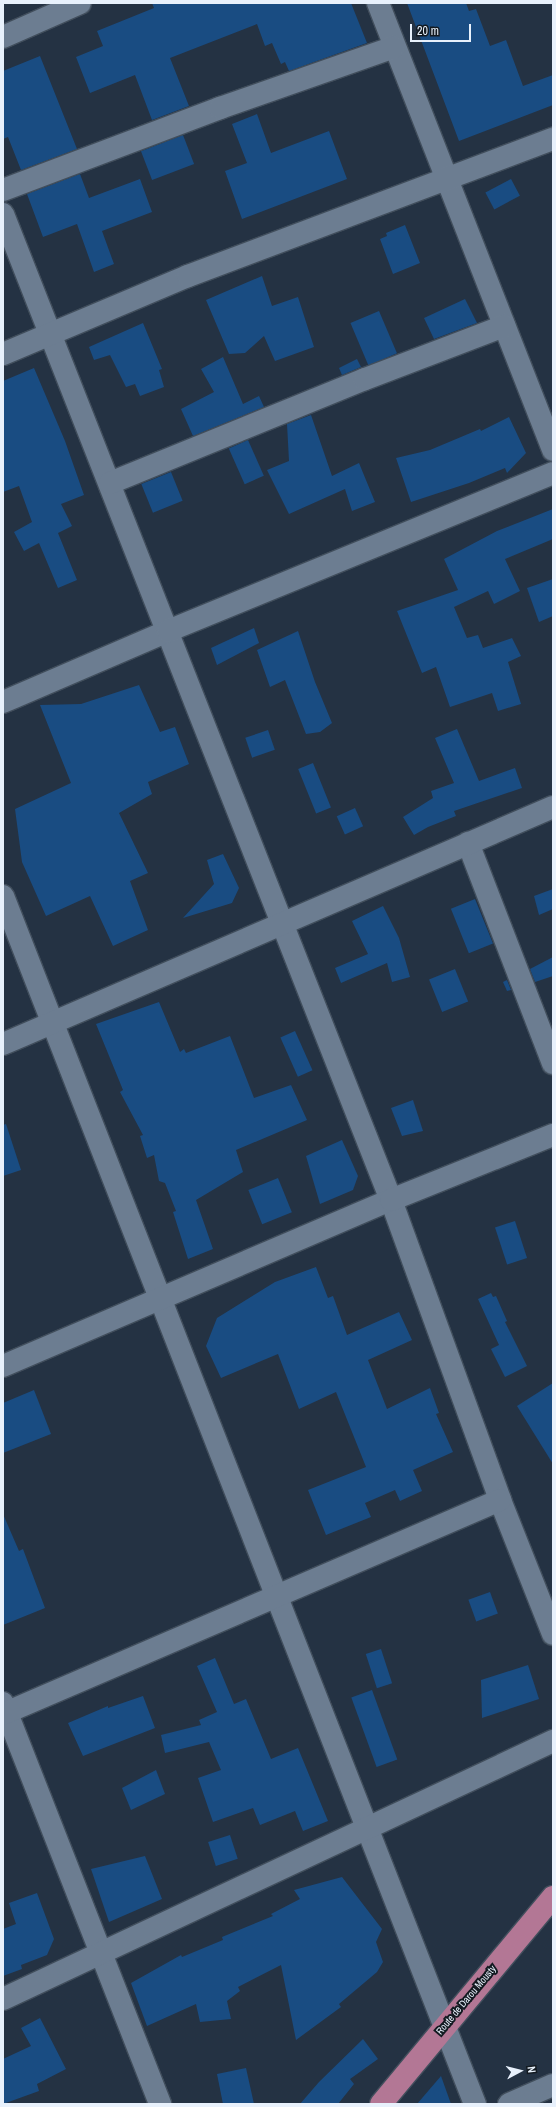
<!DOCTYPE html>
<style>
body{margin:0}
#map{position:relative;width:556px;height:2107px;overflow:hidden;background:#243243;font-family:"Archivo Narrow",sans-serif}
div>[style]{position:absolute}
.building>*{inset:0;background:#194c82;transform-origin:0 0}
.roads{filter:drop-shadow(1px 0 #414e5c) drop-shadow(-1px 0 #414e5c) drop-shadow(0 1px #414e5c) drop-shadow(0 -1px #414e5c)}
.minor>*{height:22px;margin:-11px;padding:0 11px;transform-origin:11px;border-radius:11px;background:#6c7d91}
.primary>*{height:22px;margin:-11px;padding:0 11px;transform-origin:11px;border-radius:11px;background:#b37795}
span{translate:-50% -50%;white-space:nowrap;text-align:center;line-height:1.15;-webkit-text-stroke:4px #131a21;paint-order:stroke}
.street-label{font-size:10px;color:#e8f1fc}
.frame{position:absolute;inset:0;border:4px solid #e8f1fc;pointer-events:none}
.north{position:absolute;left:500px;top:2051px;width:40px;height:40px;-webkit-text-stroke:3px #131a21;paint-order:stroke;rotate:83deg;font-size:11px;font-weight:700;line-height:16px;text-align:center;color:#e8f1fc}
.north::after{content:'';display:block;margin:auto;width:14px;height:18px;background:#e8f1fc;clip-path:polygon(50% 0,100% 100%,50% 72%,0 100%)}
.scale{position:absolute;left:410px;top:24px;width:61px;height:18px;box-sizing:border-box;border:2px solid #e8f1fc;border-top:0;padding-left:5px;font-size:12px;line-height:14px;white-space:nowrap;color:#e8f1fc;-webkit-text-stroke:3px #131a21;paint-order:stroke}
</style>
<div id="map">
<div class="building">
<div style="clip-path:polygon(152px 3px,351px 3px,367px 43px,289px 71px,285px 62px,281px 64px,272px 43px,265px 46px,257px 24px,170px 58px,189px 106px,152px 120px,135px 75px,90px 93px,76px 57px,103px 46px,97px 31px,154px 8px)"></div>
<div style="clip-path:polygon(407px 3px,466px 3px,469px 11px,476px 9px,490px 46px,506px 40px,523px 86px,553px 75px,553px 105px,459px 141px)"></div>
<div style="clip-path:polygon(40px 56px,77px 149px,21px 170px,8px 137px,3px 139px,3px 71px)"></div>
<div style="clip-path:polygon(257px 114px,271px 153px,329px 131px,347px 179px,242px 219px,225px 171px,247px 163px,232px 124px)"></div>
<div style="left:183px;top:135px;width:31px;height:45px;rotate:69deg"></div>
<div style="clip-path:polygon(80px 174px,89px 198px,140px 179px,152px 212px,102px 231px,114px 264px,94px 272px,77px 224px,43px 237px,27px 194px)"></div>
<div style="left:511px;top:179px;width:19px;height:29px;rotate:62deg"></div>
<div style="clip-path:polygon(405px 225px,420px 263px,393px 274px,380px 239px,387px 236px,386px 233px)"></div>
<div style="clip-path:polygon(262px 276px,272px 306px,298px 297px,314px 347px,275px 361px,264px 336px,245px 353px,229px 354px,206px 300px)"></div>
<div style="clip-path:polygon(465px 299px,477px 323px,434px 339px,424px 318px)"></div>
<div style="left:379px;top:311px;width:46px;height:31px;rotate:67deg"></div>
<div style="clip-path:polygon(143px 323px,162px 369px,159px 370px,164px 387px,140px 396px,135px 384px,126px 387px,110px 355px,94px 360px,89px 347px)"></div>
<div style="clip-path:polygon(223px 357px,243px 404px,259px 396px,264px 407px,193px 436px,181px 409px,214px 392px,201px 369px)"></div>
<div style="clip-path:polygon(357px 359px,361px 367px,342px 375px,339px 368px)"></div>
<div style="clip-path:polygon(34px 368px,65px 441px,84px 495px,61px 504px,72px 526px,58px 533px,77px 580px,58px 588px,39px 543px,24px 551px,14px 532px,32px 522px,19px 486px,3px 492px,3px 381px)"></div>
<div style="clip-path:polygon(311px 415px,332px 476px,359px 463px,375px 502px,352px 511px,345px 489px,289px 514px,267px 470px,289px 461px,287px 424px)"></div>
<div style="clip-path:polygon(509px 417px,526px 453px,507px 473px,505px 468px,469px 483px,411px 502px,396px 458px,430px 450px,480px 429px,481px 431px)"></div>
<div style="left:248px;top:440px;width:39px;height:21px;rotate:66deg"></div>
<div style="left:171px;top:472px;width:31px;height:32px;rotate:68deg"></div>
<div style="clip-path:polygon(553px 509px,553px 539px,505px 559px,520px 591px,494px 604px,488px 591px,454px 607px,467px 638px,478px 635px,483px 648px,512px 638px,521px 656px,508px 662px,521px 704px,498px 711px,492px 693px,450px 707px,436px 667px,422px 673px,397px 611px,458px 590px,444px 559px,497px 531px)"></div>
<div style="clip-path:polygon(553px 579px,553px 616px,539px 622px,527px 588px)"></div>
<div style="clip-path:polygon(254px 628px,259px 643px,217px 665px,211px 648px)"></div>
<div style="clip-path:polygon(298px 631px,315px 682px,332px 723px,320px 732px,306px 734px,285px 680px,270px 687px,257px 650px)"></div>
<div style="clip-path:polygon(139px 685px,160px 732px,175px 727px,189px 764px,148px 782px,152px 794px,119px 813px,148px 873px,130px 881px,148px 930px,113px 946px,90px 896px,46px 916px,22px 862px,15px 809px,71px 783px,40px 705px,81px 704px)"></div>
<div style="clip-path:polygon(457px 729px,479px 781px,515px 768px,522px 788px,454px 811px,456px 816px,428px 827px,414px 835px,403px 817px,433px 798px,431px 791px,454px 783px,435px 738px)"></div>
<div style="left:268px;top:730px;width:21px;height:24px;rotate:71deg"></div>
<div style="left:313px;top:763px;width:48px;height:16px;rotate:68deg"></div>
<div style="left:355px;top:808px;width:20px;height:20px;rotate:66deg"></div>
<div style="clip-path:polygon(223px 854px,239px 888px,232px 903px,183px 918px,214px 884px,207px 860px)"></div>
<div style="clip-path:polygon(553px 889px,553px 909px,539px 915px,534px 896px)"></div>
<div style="left:475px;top:899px;width:48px;height:26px;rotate:68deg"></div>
<div style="clip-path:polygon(383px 906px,399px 938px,410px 977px,392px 982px,387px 963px,341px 983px,335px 968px,368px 954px,352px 921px)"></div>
<div style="clip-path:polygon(553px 957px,553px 976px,535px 982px,530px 969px)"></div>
<div style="left:455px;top:969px;width:35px;height:28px;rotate:68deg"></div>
<div style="clip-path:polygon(507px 980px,511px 990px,507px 991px,503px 982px)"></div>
<div style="clip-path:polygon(159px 1002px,180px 1052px,184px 1049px,186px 1053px,230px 1036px,254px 1098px,291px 1085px,307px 1120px,236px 1150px,243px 1172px,196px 1200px,213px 1249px,188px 1259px,173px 1212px,176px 1211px,165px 1183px,159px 1181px,154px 1155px,147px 1158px,140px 1136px,143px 1135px,120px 1092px,123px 1090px,96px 1024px)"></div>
<div style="left:295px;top:1031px;width:43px;height:16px;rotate:66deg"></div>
<div style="clip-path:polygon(413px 1100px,423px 1131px,402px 1136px,391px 1108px)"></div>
<div style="clip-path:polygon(6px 1124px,21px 1170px,3px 1176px,3px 1125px)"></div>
<div style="clip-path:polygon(342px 1140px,358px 1176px,353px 1190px,320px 1204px,306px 1156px)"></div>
<div style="left:278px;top:1178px;width:37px;height:32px;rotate:68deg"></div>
<div style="left:515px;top:1221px;width:39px;height:21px;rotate:72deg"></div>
<div style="clip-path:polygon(316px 1267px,328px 1298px,333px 1296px,347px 1335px,399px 1312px,412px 1340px,368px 1360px,387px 1409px,430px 1388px,439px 1413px,436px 1414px,453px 1452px,413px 1470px,422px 1491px,400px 1501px,395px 1490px,365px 1503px,371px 1517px,326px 1535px,308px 1490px,366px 1467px,336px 1392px,299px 1409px,278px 1354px,221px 1378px,206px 1346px,217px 1318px,275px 1282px)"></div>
<div style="clip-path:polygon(491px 1293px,493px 1297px,496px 1296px,507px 1321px,505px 1322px,527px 1366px,505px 1377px,491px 1349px,499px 1345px,478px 1299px)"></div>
<div style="clip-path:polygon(553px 1383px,553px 1464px,517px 1406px)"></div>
<div style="clip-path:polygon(34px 1390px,51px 1434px,3px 1453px,3px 1403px)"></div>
<div style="clip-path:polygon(3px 1514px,19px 1551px,23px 1549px,45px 1608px,3px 1625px)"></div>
<div style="left:490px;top:1592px;width:23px;height:23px;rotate:70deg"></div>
<div style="left:381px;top:1649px;width:36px;height:16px;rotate:72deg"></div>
<div style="clip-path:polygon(215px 1658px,234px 1704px,246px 1699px,271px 1759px,298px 1748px,328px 1821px,303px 1831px,295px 1811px,260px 1825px,253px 1808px,213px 1822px,198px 1778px,221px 1770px,209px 1742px,165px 1753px,161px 1735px,201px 1725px,199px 1720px,217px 1712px,197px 1666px)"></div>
<div style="clip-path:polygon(528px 1665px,539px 1699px,482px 1718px,481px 1680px)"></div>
<div style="left:372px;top:1690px;width:74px;height:22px;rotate:70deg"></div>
<div style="clip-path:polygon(143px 1696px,155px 1728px,83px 1756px,68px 1723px,108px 1706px,108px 1708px)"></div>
<div style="clip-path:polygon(156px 1770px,165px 1794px,131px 1810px,122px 1788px)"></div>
<div style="left:230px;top:1835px;width:25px;height:23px;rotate:72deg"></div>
<div style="clip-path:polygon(145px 1856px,162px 1899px,109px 1922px,91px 1869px)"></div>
<div style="clip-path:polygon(342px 1877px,382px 1929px,376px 1942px,383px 1962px,377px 1972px,339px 2004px,341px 2007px,296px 2040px,281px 1965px,238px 1987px,240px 1991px,227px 2001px,231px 2019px,200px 2022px,196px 2004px,147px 2026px,131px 1983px,181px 1955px,182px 1957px,223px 1940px,222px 1937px,273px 1916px,271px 1914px,300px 1899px,294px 1890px)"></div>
<div style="clip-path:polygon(37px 1893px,54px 1939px,47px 1955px,21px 1965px,22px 1969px,3px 1976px,3px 1929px,16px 1924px,9px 1903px)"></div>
<div style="clip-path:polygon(40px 2018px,66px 2069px,37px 2084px,39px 2091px,3px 2104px,3px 2059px,31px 2046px,21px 2028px)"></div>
<div style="clip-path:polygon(363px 2039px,378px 2059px,350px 2079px,354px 2084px,338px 2104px,300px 2104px,319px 2082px)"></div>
<div style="clip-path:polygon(246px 2068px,254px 2104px,223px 2104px,217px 2074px)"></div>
<div style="clip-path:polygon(441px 2076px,451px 2104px,417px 2104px)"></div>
</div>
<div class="roads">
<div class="minor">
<div style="left:378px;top:3px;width:480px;rotate:68.6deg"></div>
<div style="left:3px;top:37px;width:84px;rotate:-23.8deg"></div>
<div style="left:3px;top:190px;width:232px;rotate:-20.7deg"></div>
<div style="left:220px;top:108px;width:184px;rotate:-19.3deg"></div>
<div style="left:3px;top:214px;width:1060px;rotate:68.52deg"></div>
<div style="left:391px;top:1200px;width:319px;rotate:70deg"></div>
<div style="left:500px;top:1500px;width:144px;rotate:68.4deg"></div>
<div style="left:3px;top:354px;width:201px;rotate:-22.9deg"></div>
<div style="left:188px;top:276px;width:390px;rotate:-20.6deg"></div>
<div style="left:110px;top:483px;width:275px;rotate:-22.2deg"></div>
<div style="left:365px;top:379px;width:149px;rotate:-20.9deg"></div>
<div style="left:3px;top:702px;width:180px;rotate:-23.3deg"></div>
<div style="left:168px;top:631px;width:416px;rotate:-22.3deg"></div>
<div style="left:468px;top:843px;width:236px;rotate:68.9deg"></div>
<div style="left:3px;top:896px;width:1297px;rotate:68.66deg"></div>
<div style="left:3px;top:1044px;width:599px;rotate:-23.31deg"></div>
<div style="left:3px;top:1366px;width:422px;rotate:-23.2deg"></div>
<div style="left:391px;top:1200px;width:175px;rotate:-21.9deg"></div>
<div style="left:3px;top:1703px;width:431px;rotate:68.6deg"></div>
<div style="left:3px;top:1714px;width:541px;rotate:-23.3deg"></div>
<div style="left:3px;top:1999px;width:608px;rotate:-25.13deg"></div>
<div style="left:509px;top:2104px;width:48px;rotate:-23.4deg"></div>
</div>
<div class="primary">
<div style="left:381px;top:2104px;width:269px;rotate:-50.3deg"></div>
</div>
</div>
<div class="street-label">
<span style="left:466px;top:2000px;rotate:-50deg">Route de Darou Mousty</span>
</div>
<div class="frame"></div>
<div class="north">N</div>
<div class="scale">20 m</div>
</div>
